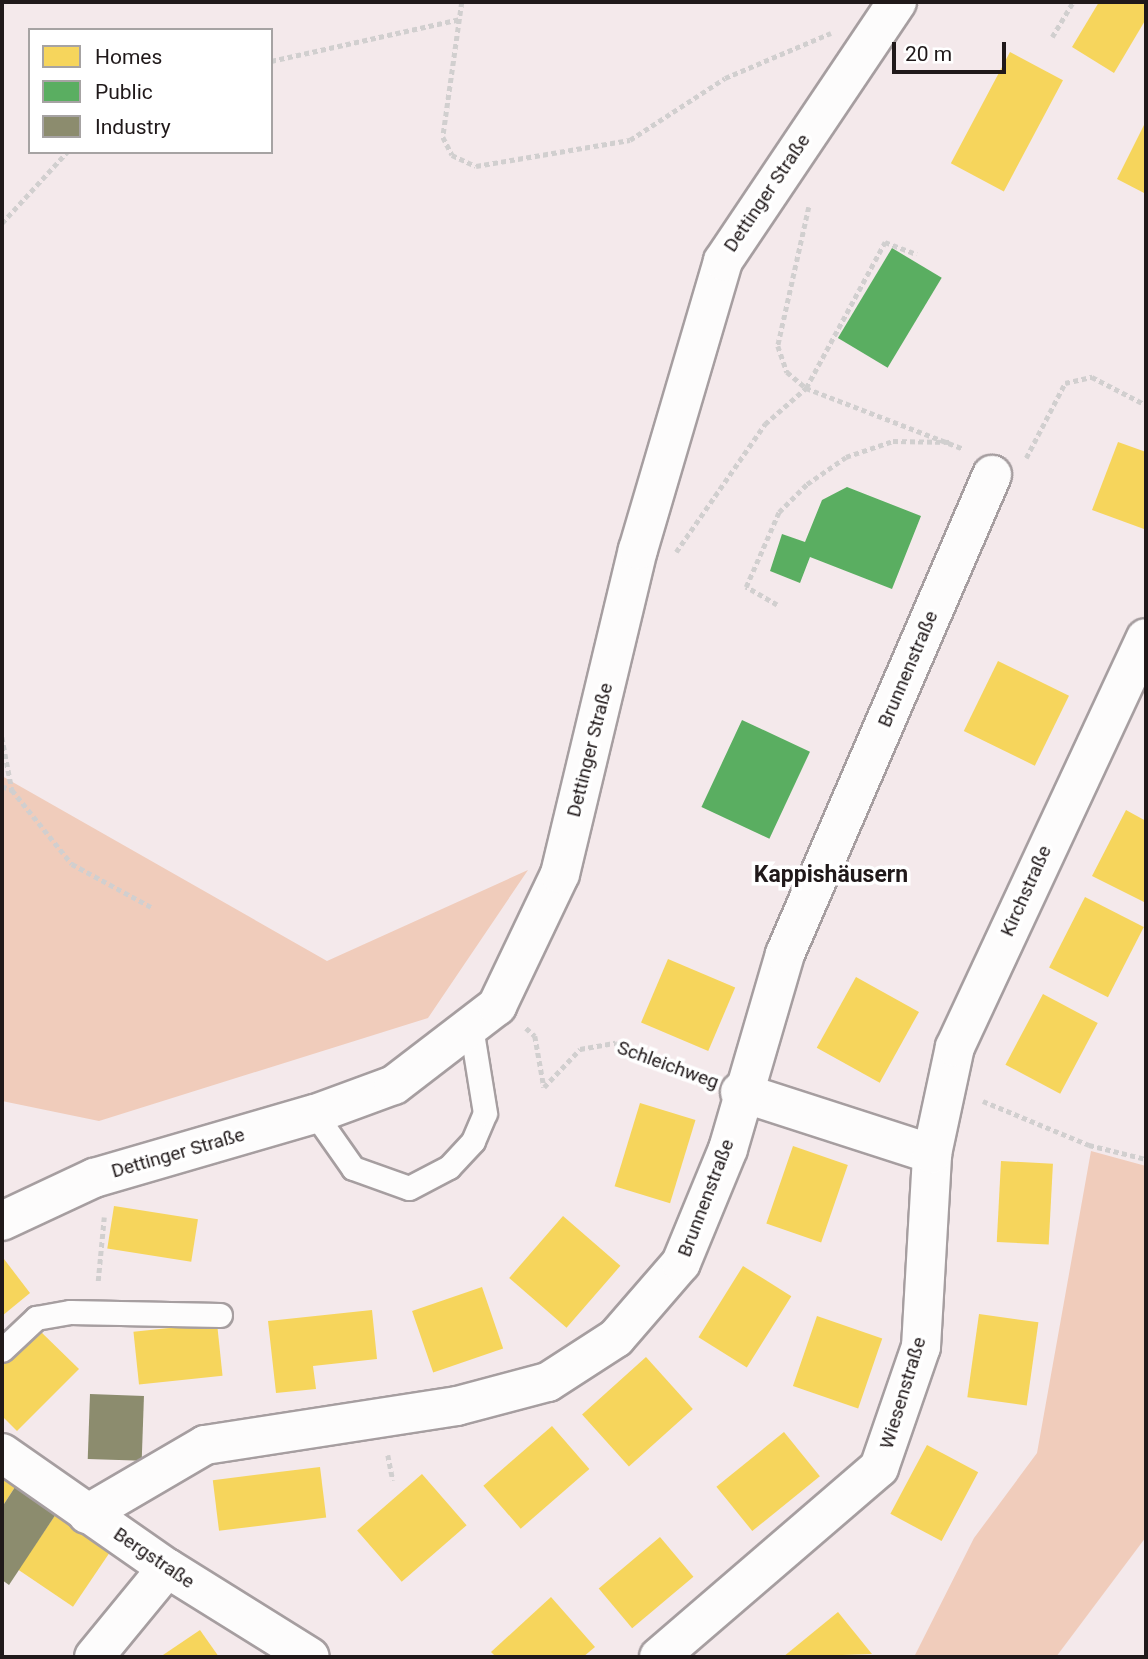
<!DOCTYPE html>
<meta charset="utf-8">
<style>
body{margin:0}
#map{position:relative;width:1148px;height:1659px;overflow:hidden;background:#f4e9eb;font-family:Roboto,sans-serif}
div>[style]{position:absolute}
.green>*{inset:0;background:#f0ccbb}
.homes>*{inset:0;background:#f6d55c;transform-origin:0 0}
.public>*{inset:0;background:#5aae61;transform-origin:0 0}
.industry>*{inset:0;background:#8c8c6e;transform-origin:0 0}
.path>*{height:4.5px;margin-top:-2.25px;transform-origin:0;background:repeating-linear-gradient(90deg,#d1cfcf 0 5px,transparent 0 8.5px)}
.roads{filter:drop-shadow(2px 0 #a69ea0) drop-shadow(-2px 0 #a69ea0) drop-shadow(0 2px #a69ea0) drop-shadow(0 -2px #a69ea0)}
.lane>*{height:23px;margin:-11.5px;padding:0 11.5px;transform-origin:11.5px;border-radius:11.5px;background:#fdfcfc}
.street>*{height:38px;margin:-19px;padding:0 19px;transform-origin:19px;border-radius:19px;background:#fdfcfc}
.secondary>*{height:38px;margin:-19px;padding:0 19px;transform-origin:19px;border-radius:19px;background:#fdfcfc}
span{translate:-50% -50%;white-space:nowrap;text-align:center;line-height:1.15;-webkit-text-stroke:7px #fff;paint-order:stroke}
.street-label{font-size:19px;color:#20191a}
.quarter-label{font-size:23px;color:#20191a;font-weight:700}
.frame{position:absolute;inset:0;border:4px solid #20191a;pointer-events:none}
.legend{position:absolute;left:28px;top:28px;width:245px;height:126px;box-sizing:border-box;background:#fff;border:2px solid #a6a3a3;margin:0;padding:9px 12px;list-style:none;font-size:21px;color:#20191a}
.legend li{display:flex;align-items:center;gap:14px;height:35px}
.legend b{width:35px;border:2px solid #a6a3a3}
.scale{position:absolute;left:892px;top:42px;width:114px;height:32px;box-sizing:border-box;border:4px solid #20191a;border-top:0;padding-left:9px;font-size:21px;line-height:24px;white-space:nowrap;color:#20191a;-webkit-text-stroke:5px #fff;paint-order:stroke}
</style>
<div id="map">
<div class="green">
<div style="clip-path:polygon(2px 776px,327px 961px,528px 870px,428px 1018px,99px 1121px,2px 1101px)"></div>
<div style="clip-path:polygon(1091px 1151px,1146px 1166px,1146px 1537px,1056px 1657px,914px 1657px,974px 1538px,1037px 1453px)"></div>
</div>
<div class="homes">
<div style="clip-path:polygon(1099px 2px,1146px 2px,1146px 19px,1114px 73px,1072px 47px)"></div>
<div style="left:1010px;top:52px;width:60px;height:126px;rotate:28deg"></div>
<div style="clip-path:polygon(1146px 121px,1146px 194px,1117px 179px)"></div>
<div style="clip-path:polygon(1118px 442px,1146px 452px,1144px 529px,1092px 510px)"></div>
<div style="left:998px;top:661px;width:79px;height:78px;rotate:26deg"></div>
<div style="clip-path:polygon(1126px 810px,1146px 821px,1146px 903px,1092px 876px)"></div>
<div style="left:1085px;top:897px;width:66px;height:79px;rotate:27deg"></div>
<div style="left:668px;top:959px;width:73px;height:69px;rotate:23deg"></div>
<div style="left:856px;top:977px;width:72px;height:81px;rotate:29deg"></div>
<div style="left:1043px;top:994px;width:62px;height:80px;rotate:28deg"></div>
<div style="left:640px;top:1103px;width:58px;height:87px;rotate:17deg"></div>
<div style="left:793px;top:1146px;width:58px;height:82px;rotate:19deg"></div>
<div style="left:1001px;top:1161px;width:52px;height:81px;rotate:3deg"></div>
<div style="left:114px;top:1206px;width:85px;height:43px;rotate:9deg"></div>
<div style="left:563px;top:1216px;width:76px;height:82px;rotate:41deg"></div>
<div style="clip-path:polygon(4px 1259px,30px 1293px,2px 1316px,2px 1260px)"></div>
<div style="left:743px;top:1266px;width:57px;height:84px;rotate:32deg"></div>
<div style="left:482px;top:1287px;width:65px;height:74px;rotate:71deg"></div>
<div style="clip-path:polygon(372px 1310px,377px 1359px,313px 1366px,316px 1389px,276px 1393px,268px 1321px)"></div>
<div style="left:979px;top:1314px;width:60px;height:84px;rotate:8deg"></div>
<div style="left:817px;top:1316px;width:69px;height:74px;rotate:19deg"></div>
<div style="left:217px;top:1323px;width:53px;height:84px;rotate:84deg"></div>
<div style="clip-path:polygon(38px 1329px,79px 1369px,17px 1431px,2px 1416px,2px 1365px)"></div>
<div style="left:646px;top:1357px;width:70px;height:86px;rotate:48deg"></div>
<div style="left:552px;top:1426px;width:57px;height:91px;rotate:49deg"></div>
<div style="left:784px;top:1432px;width:57px;height:87px;rotate:51deg"></div>
<div style="left:927px;top:1445px;width:58px;height:78px;rotate:28deg"></div>
<div style="left:320px;top:1467px;width:51px;height:108px;rotate:83deg"></div>
<div style="clip-path:polygon(2px 1474px,17px 1484px,2px 1507px)"></div>
<div style="left:422px;top:1474px;width:68px;height:86px;rotate:49deg"></div>
<div style="left:58px;top:1511px;width:66px;height:71px;rotate:34deg"></div>
<div style="left:660px;top:1537px;width:52px;height:80px;rotate:50deg"></div>
<div style="clip-path:polygon(551px 1597px,595px 1647px,583px 1657px,496px 1657px,491px 1652px)"></div>
<div style="clip-path:polygon(838px 1612px,872px 1654px,783px 1657px)"></div>
<div style="clip-path:polygon(200px 1630px,219px 1657px,160px 1657px)"></div>
</div>
<div class="public">
<div style="left:892px;top:248px;width:58px;height:105px;rotate:31deg"></div>
<div style="clip-path:polygon(847px 487px,921px 516px,892px 589px,810px 557px,800px 583px,770px 571px,782px 534px,805px 542px,822px 500px)"></div>
<div style="left:742px;top:720px;width:75px;height:96px;rotate:25deg"></div>
</div>
<div class="industry">
<div style="left:90px;top:1394px;width:54px;height:65px;rotate:2deg"></div>
<div style="clip-path:polygon(17px 1484px,58px 1511px,9px 1585px,2px 1580px,2px 1507px)"></div>
</div>
<div class="path">
<div style="left:462px;top:2px;width:136px;rotate:98deg"></div>
<div style="left:443px;top:137px;width:20px;rotate:63deg"></div>
<div style="left:452px;top:155px;width:26px;rotate:25deg"></div>
<div style="left:476px;top:166px;width:156px;rotate:-9.6deg"></div>
<div style="left:630px;top:140px;width:113px;rotate:-33.1deg"></div>
<div style="left:725px;top:78px;width:115px;rotate:-23deg"></div>
<div style="left:1052px;top:37px;width:41px;rotate:-59deg"></div>
<div style="left:271px;top:61px;width:194px;rotate:-12.5deg"></div>
<div style="left:809px;top:207px;width:142px;rotate:102.6deg"></div>
<div style="left:778px;top:346px;width:28px;rotate:71deg"></div>
<div style="left:787px;top:372px;width:25px;rotate:40deg"></div>
<div style="left:806px;top:388px;width:166px;rotate:-61.6deg"></div>
<div style="left:885px;top:242px;width:34px;rotate:21deg"></div>
<div style="left:2px;top:223px;width:96px;rotate:-47.5deg"></div>
<div style="left:1026px;top:458px;width:85px;rotate:-62.5deg"></div>
<div style="left:1065px;top:383px;width:28px;rotate:-13deg"></div>
<div style="left:1092px;top:377px;width:61px;rotate:27.4deg"></div>
<div style="left:676px;top:552px;width:156px;rotate:-55.2deg"></div>
<div style="left:765px;top:424px;width:55px;rotate:-41.3deg"></div>
<div style="left:806px;top:388px;width:169px;rotate:21.1deg"></div>
<div style="left:777px;top:605px;width:36px;rotate:-150deg"></div>
<div style="left:746px;top:587px;width:82px;rotate:-66.3deg"></div>
<div style="left:779px;top:512px;width:40px;rotate:-45deg"></div>
<div style="left:807px;top:484px;width:47px;rotate:-34.7deg"></div>
<div style="left:846px;top:457px;width:50px;rotate:-18.8deg"></div>
<div style="left:893px;top:441px;width:58px;rotate:1deg"></div>
<div style="left:2px;top:737px;width:54px;rotate:79.3deg"></div>
<div style="left:12px;top:790px;width:95px;rotate:51deg"></div>
<div style="left:72px;top:864px;width:92px;rotate:28.5deg"></div>
<div style="left:2px;top:786px;width:11px;rotate:22deg"></div>
<div style="left:526px;top:1028px;width:12px;rotate:42deg"></div>
<div style="left:535px;top:1036px;width:52px;rotate:80deg"></div>
<div style="left:544px;top:1087px;width:52px;rotate:-46.5deg"></div>
<div style="left:580px;top:1049px;width:36px;rotate:-10deg"></div>
<div style="left:615px;top:1043px;width:99px;rotate:21.4deg"></div>
<div style="left:983px;top:1101px;width:115px;rotate:22.5deg"></div>
<div style="left:1089px;top:1145px;width:59px;rotate:13.8deg"></div>
<div style="left:98px;top:1281px;width:64px;rotate:-84.6deg"></div>
<div style="left:388px;top:1455px;width:26px;rotate:79deg"></div>
</div>
<div class="roads">
<div class="lane">
<div style="left:315px;top:1114px;width:66px;rotate:54.9deg"></div>
<div style="left:353px;top:1168px;width:59px;rotate:19.7deg"></div>
<div style="left:409px;top:1188px;width:45px;rotate:-27.7deg"></div>
<div style="left:449px;top:1167px;width:35px;rotate:-47deg"></div>
<div style="left:473px;top:1141px;width:30px;rotate:-67deg"></div>
<div style="left:485px;top:1113px;width:87px;rotate:-99.2deg"></div>
<div style="left:2px;top:1350px;width:47px;rotate:-43.3deg"></div>
<div style="left:36px;top:1318px;width:35px;rotate:-10deg"></div>
<div style="left:70px;top:1312px;width:150px;rotate:1.1deg"></div>
</div>
<div class="street">
<div style="left:740px;top:1092px;width:202px;rotate:17.9deg"></div>
<div style="left:2px;top:1453px;width:201px;rotate:34.9deg"></div>
<div style="left:167px;top:1568px;width:168px;rotate:31.9deg"></div>
<div style="left:87px;top:1514px;width:137px;rotate:-30.3deg"></div>
<div style="left:205px;top:1445px;width:255px;rotate:-8.8deg"></div>
<div style="left:457px;top:1406px;width:94px;rotate:-14.8deg"></div>
<div style="left:548px;top:1382px;width:81px;rotate:-32.9deg"></div>
<div style="left:616px;top:1338px;width:99px;rotate:-49.1deg"></div>
<div style="left:681px;top:1263px;width:123px;rotate:-67.6deg"></div>
<div style="left:728px;top:1149px;width:203px;rotate:-73.7deg"></div>
<div style="left:785px;top:954px;width:522px;rotate:-66.63deg"></div>
<div style="left:94px;top:1657px;width:115px;rotate:-50.6deg"></div>
<div style="left:659px;top:1657px;width:290px;rotate:-40.7deg"></div>
<div style="left:879px;top:1468px;width:128px;rotate:-70.9deg"></div>
<div style="left:921px;top:1347px;width:193px;rotate:-86.7deg"></div>
<div style="left:932px;top:1154px;width:109px;rotate:-77.9deg"></div>
<div style="left:955px;top:1047px;width:451px;rotate:-65deg"></div>
</div>
<div class="secondary">
<div style="left:2px;top:1221px;width:102px;rotate:-25.1deg"></div>
<div style="left:94px;top:1178px;width:230px;rotate:-16.2deg"></div>
<div style="left:315px;top:1114px;width:84px;rotate:-20.2deg"></div>
<div style="left:394px;top:1085px;width:130px;rotate:-37.5deg"></div>
<div style="left:497px;top:1006px;width:146px;rotate:-64.5deg"></div>
<div style="left:560px;top:874px;width:333px;rotate:-76.5deg"></div>
<div style="left:638px;top:550px;width:301px;rotate:-73.6deg"></div>
<div style="left:723px;top:261px;width:312px;rotate:-56.1deg"></div>
</div>
</div>
<div class="street-label">
<span style="left:767px;top:193px;rotate:-56deg">Dettinger Straße</span>
<span style="left:908px;top:669px;rotate:-67deg">Brunnenstraße</span>
<span style="left:590px;top:750px;rotate:-76deg">Dettinger Straße</span>
<span style="left:1026px;top:891px;rotate:-66deg">Kirchstraße</span>
<span style="left:668px;top:1065px;rotate:20deg">Schleichweg</span>
<span style="left:178px;top:1153px;rotate:-16deg">Dettinger Straße</span>
<span style="left:706px;top:1198px;rotate:-69deg">Brunnenstraße</span>
<span style="left:903px;top:1393px;rotate:-73deg">Wiesenstraße</span>
<span style="left:154px;top:1558px;rotate:34deg">Bergstraße</span>
</div>
<div class="quarter-label">
<span style="left:831px;top:875px">Kappishäusern</span>
</div>
<div class="frame"></div>
<ul class="legend">
<li><b style="height:19px;background:#f6d55c"></b>Homes</li>
<li><b style="height:19px;background:#5aae61"></b>Public</li>
<li><b style="height:19px;background:#8c8c6e"></b>Industry</li>
</ul>
<div class="scale">20 m</div>
</div>
